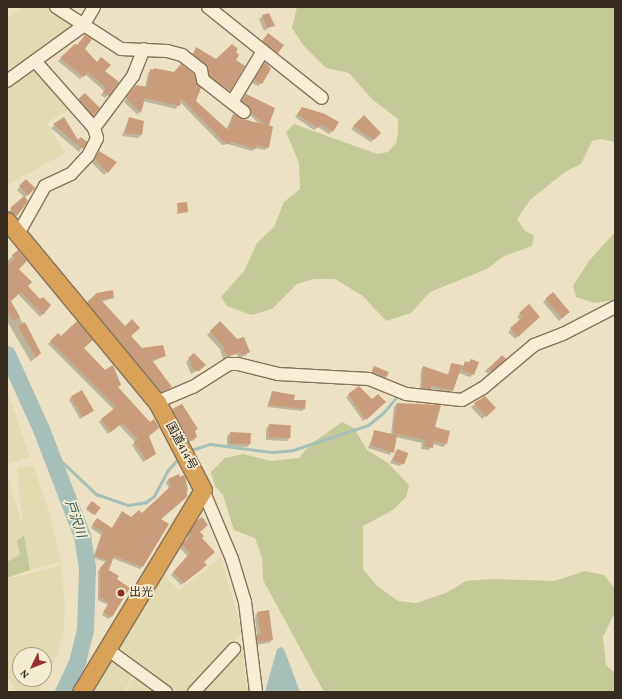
<!DOCTYPE html>
<meta charset="utf-8">
<style>
body{margin:0}
#map{position:relative;width:622px;height:699px;overflow:hidden;background:#ece1c4;font-family:"Crimson Pro","Noto Sans JP",serif}
div>[style]{position:absolute}
.farmland>*{inset:0;background:#e2dbb2}
.green>*{inset:0;background:#c3ca98}
.water>*{inset:0;background:#a6c0b9}
.shadow>*{inset:0;background:#0003;transform-origin:0 0}
.stream>*{height:3px;margin:-1.5px;padding:0 1.5px;transform-origin:1.5px;border-radius:1.5px;background:#a6c0b9}
.river>*{height:17px;margin:-8.5px;padding:0 8.5px;transform-origin:8.5px;border-radius:8.5px;background:#a6c0b9}
.building>*{inset:0;background:#c99d7b;transform-origin:0 0}
.roads{filter:drop-shadow(1px 0 #86735b) drop-shadow(-1px 0 #86735b) drop-shadow(0 1px #86735b) drop-shadow(0 -1px #86735b)}
.minor>*{height:12px;margin:-6px;padding:0 6px;transform-origin:6px;border-radius:6px;background:#f8eed7}
.highway>*{height:17px;margin:-8.5px;padding:0 8.5px;transform-origin:8.5px;border-radius:8.5px;background:#d9a258}
.dots>*{width:11px;height:11px;translate:-50% -50%;box-sizing:border-box;border:2px solid #f4ebd3;border-radius:50%}
span{translate:-50% -50%;white-space:nowrap;text-align:center;line-height:1.15;-webkit-text-stroke:3.5px #f4ebd3;paint-order:stroke}
.street-label{font-size:12px;color:#372b1f}
.poi-label{font-size:12px;color:#372b1f}
.left{translate:0 -50%;text-align:left}
.water-label{font-size:13px;color:#2e5654;font-style:italic}
.frame{position:absolute;inset:0;border:8px solid #372b1f;pointer-events:none}
.north{position:absolute;left:12px;top:647px;width:40px;height:40px;box-sizing:border-box;background:#f4ebd3;border:1px solid #a89e8b;border-radius:50%;rotate:227deg;font-size:11px;font-weight:700;line-height:16px;text-align:center;color:#372b1f}
.north::after{content:'';display:block;margin:auto;width:14px;height:18px;background:#932e2d;clip-path:polygon(50% 0,100% 100%,50% 72%,0 100%)}
</style>
<div id="map">
<div class="farmland">
<div style="clip-path:polygon(22px 7px,47px 7px,76px 27px,7px 75px,7px 18px)"></div>
<div style="clip-path:polygon(33px 71px,37px 72px,68px 110px,47px 123px,65px 153px,7px 185px,7px 90px)"></div>
<div style="clip-path:polygon(7px 390px,30px 457px,7px 465px)"></div>
<div style="clip-path:polygon(33px 465px,49px 512px,61px 562px,30px 570px,24px 536px,20px 554px,7px 562px,7px 474px,23px 527px,17px 468px)"></div>
<div style="clip-path:polygon(221px 557px,242px 632px,186px 692px,178px 692px,119px 648px,163px 574px,179px 590px)"></div>
<div style="clip-path:polygon(61px 565px,65px 606px,64px 631px,56px 658px,20px 655px,20px 660px,8px 661px,7px 579px)"></div>
<div style="clip-path:polygon(242px 646px,247px 692px,199px 692px,238px 650px)"></div>
<div style="clip-path:polygon(55px 659px,38px 692px,16px 692px,8px 678px,8px 662px,20px 661px,20px 679px,44px 679px,44px 660px)"></div>
<div style="clip-path:polygon(111px 661px,134px 672px,124px 692px,93px 692px)"></div>
<div style="clip-path:polygon(136px 673px,162px 692px,126px 692px)"></div>
</div>
<div class="green">
<div style="clip-path:polygon(297px 7px,615px 7px,615px 142px,601px 139px,592px 141px,581px 164px,565px 172px,530px 200px,517px 219px,525px 231px,534px 235px,532px 246px,504px 256px,487px 269px,430px 292px,411px 313px,386px 321px,363px 296px,335px 279px,314px 279px,297px 284px,272px 309px,251px 315px,227px 306px,221px 297px,244px 271px,257px 243px,274px 227px,284px 202px,300px 189px,299px 163px,286px 132px,294px 124px,377px 154px,388px 152px,396px 143px,398px 133px,398px 119px,373px 100px,349px 73px,326px 68px,303px 45px,292px 28px)"></div>
<div style="clip-path:polygon(615px 232px,615px 300px,594px 303px,576px 297px,573px 286px,589px 261px)"></div>
<div style="clip-path:polygon(342px 422px,354px 428px,367px 450px,388px 463px,409px 485px,406px 497px,393px 510px,363px 526px,363px 569px,376px 585px,398px 601px,416px 603px,446px 593px,466px 581px,492px 579px,554px 581px,585px 571px,604px 575px,615px 589px,614px 614px,603px 637px,606px 665px,615px 673px,615px 692px,324px 692px,263px 580px,262px 558px,255px 538px,234px 530px,223px 495px,215px 486px,211px 472px,225px 458px,243px 454px,271px 461px,299px 458px,311px 444px)"></div>
<div style="clip-path:polygon(24px 535px,30px 570px,7px 578px,7px 562px,20px 554px,17px 541px)"></div>
</div>
<div class="water">
<div style="clip-path:polygon(281px 647px,284px 649px,300px 692px,265px 692px,277px 649px)"></div>
</div>
<div class="shadow">
<div style="clip-path:polygon(263px 16px,273px 25px,264px 31px,259px 19px)"></div>
<div style="left:268px;top:34px;width:19px;height:13px;rotate:36deg"></div>
<div style="clip-path:polygon(75px 45px,84px 49px,104px 71px,108px 95px,105px 98px,101px 95px,104px 91px,85px 74px,80px 79px,58px 61px)"></div>
<div style="clip-path:polygon(197px 49px,216px 60px,235px 52px,235px 60px,244px 66px,226px 94px,207px 79px,190px 57px)"></div>
<div style="clip-path:polygon(265px 64px,261px 83px,258px 86px,252px 83px)"></div>
<div style="clip-path:polygon(154px 69px,226px 130px,233px 115px,259px 124px,239px 104px,246px 95px,268px 126px,268px 147px,265px 150px,255px 148px,252px 151px,228px 144px,222px 145px,180px 102px,176px 109px,143px 101px,138px 115px,124px 102px,133px 89px,145px 88px,148px 73px)"></div>
<div style="clip-path:polygon(85px 94px,93px 115px,90px 118px,76px 103px)"></div>
<div style="clip-path:polygon(302px 108px,332px 131px,329px 134px,318px 127px,314px 130px,295px 117px)"></div>
<div style="clip-path:polygon(364px 117px,379px 133px,371px 142px,351px 129px)"></div>
<div style="clip-path:polygon(129px 118px,141px 135px,138px 138px,122px 136px)"></div>
<div style="clip-path:polygon(64px 119px,78px 142px,85px 142px,79px 152px,51px 128px)"></div>
<div style="clip-path:polygon(99px 152px,115px 162px,104px 175px,92px 163px)"></div>
<div style="clip-path:polygon(26px 181px,33px 190px,24px 198px,27px 201px,13px 218px,8px 212px,24px 197px,17px 190px)"></div>
<div style="clip-path:polygon(178px 205px,187px 212px,177px 214px)"></div>
<div style="clip-path:polygon(18px 251px,18px 269px,27px 286px,40px 301px,49px 305px,40px 317px,18px 294px,7px 303px,7px 261px)"></div>
<div style="clip-path:polygon(553px 293px,565px 315px,559px 321px,543px 302px)"></div>
<div style="clip-path:polygon(97px 294px,113px 298px,102px 302px,142px 349px,165px 356px,152px 362px,170px 387px,168px 389px,159px 394px,85px 305px)"></div>
<div style="clip-path:polygon(529px 305px,539px 317px,515px 339px,508px 332px,521px 321px,517px 317px)"></div>
<div style="clip-path:polygon(13px 306px,40px 353px,31px 362px,7px 321px,7px 308px)"></div>
<div style="clip-path:polygon(220px 322px,249px 352px,246px 355px,239px 358px,236px 354px,223px 359px,220px 349px,207px 335px)"></div>
<div style="clip-path:polygon(58px 334px,82px 348px,117px 387px,148px 436px,155px 454px,143px 462px,132px 445px,135px 442px,119px 425px,108px 434px,99px 422px,114px 410px,48px 344px)"></div>
<div style="clip-path:polygon(194px 354px,201px 368px,191px 374px,186px 362px)"></div>
<div style="clip-path:polygon(471px 360px,473px 374px,470px 377px,458px 373px,449px 394px,431px 388px,427px 392px,420px 391px,421px 370px,423px 367px,447px 376px,451px 365px,462px 366px)"></div>
<div style="clip-path:polygon(501px 362px,488px 374px,485px 371px,488px 368px)"></div>
<div style="clip-path:polygon(374px 368px,386px 377px,382px 381px,370px 375px)"></div>
<div style="clip-path:polygon(359px 387px,371px 401px,382px 405px,363px 421px,346px 397px)"></div>
<div style="clip-path:polygon(272px 392px,304px 409px,302px 411px,267px 407px)"></div>
<div style="clip-path:polygon(72px 397px,92px 411px,80px 419px,69px 400px)"></div>
<div style="clip-path:polygon(485px 397px,495px 408px,482px 419px,471px 407px)"></div>
<div style="clip-path:polygon(397px 404px,434px 428px,446px 444px,443px 447px,433px 444px,429px 450px,421px 449px,422px 443px,396px 437px,390px 455px,368px 448px,375px 431px,391px 435px,394px 407px)"></div>
<div style="clip-path:polygon(172px 410px,194px 432px,196px 437px,194px 440px,186px 443px,170px 412px)"></div>
<div style="clip-path:polygon(269px 425px,290px 437px,287px 441px,266px 440px,266px 429px)"></div>
<div style="clip-path:polygon(230px 433px,250px 444px,247px 447px,227px 446px,227px 436px)"></div>
<div style="clip-path:polygon(397px 450px,403px 463px,400px 466px,390px 463px)"></div>
<div style="clip-path:polygon(183px 476px,188px 488px,186px 497px,160px 520px,142px 567px,140px 569px,112px 558px,108px 570px,115px 580px,129px 588px,109px 619px,102px 615px,108px 605px,98px 600px,98px 571px,106px 562px,93px 558px,101px 535px,91px 528px,95px 521px,112px 528px,142px 514px,169px 489px,166px 482px,168px 480px)"></div>
<div style="clip-path:polygon(91px 504px,95px 514px,94px 515px,86px 510px)"></div>
<div style="clip-path:polygon(193px 526px,201px 538px,203px 567px,181px 585px,171px 575px,188px 557px,180px 548px,188px 538px,187px 536px)"></div>
<div style="clip-path:polygon(258px 613px,272px 640px,269px 643px,255px 645px,254px 639px,257px 635px,255px 616px)"></div>
</div>
<div class="stream">
<div style="left:191px;top:450px;width:20px;rotate:-18deg"></div>
<div style="left:210px;top:444px;width:63px;rotate:7.4deg"></div>
<div style="left:272px;top:452px;width:21px;rotate:-5deg"></div>
<div style="left:293px;top:450px;width:79px;rotate:-18.4deg"></div>
<div style="left:368px;top:425px;width:19px;rotate:-39deg"></div>
<div style="left:383px;top:413px;width:23px;rotate:-50deg"></div>
<div style="left:51px;top:456px;width:10px;rotate:24deg"></div>
<div style="left:60px;top:460px;width:50px;rotate:43.4deg"></div>
<div style="left:96px;top:494px;width:34px;rotate:19deg"></div>
<div style="left:128px;top:505px;width:18px;rotate:-9deg"></div>
<div style="left:146px;top:502px;width:10px;rotate:-37deg"></div>
<div style="left:154px;top:496px;width:30px;rotate:-62deg"></div>
<div style="left:168px;top:470px;width:15px;rotate:-48deg"></div>
</div>
<div class="river">
<div style="left:7px;top:354px;width:82px;rotate:65.6deg"></div>
<div style="left:41px;top:429px;width:115px;rotate:69deg"></div>
<div style="left:82px;top:536px;width:33px;rotate:81deg"></div>
<div style="left:87px;top:569px;width:61px;rotate:91.9deg"></div>
<div style="left:85px;top:630px;width:33px;rotate:104deg"></div>
<div style="left:77px;top:662px;width:33px;rotate:115deg"></div>
</div>
<div class="building">
<div style="clip-path:polygon(269px 13px,275px 26px,267px 28px,262px 15px)"></div>
<div style="left:268px;top:33px;width:20px;height:10px;rotate:37deg"></div>
<div style="clip-path:polygon(85px 35px,92px 39px,85px 49px,97px 62px,101px 57px,111px 65px,105px 71px,119px 82px,109px 96px,103px 92px,106px 88px,88px 72px,84px 77px,60px 58px,75px 44px,77px 45px)"></div>
<div style="clip-path:polygon(232px 44px,238px 49px,236px 52px,239px 55px,236px 60px,245px 66px,230px 91px,210px 76px,206px 65px,193px 54px,196px 47px,216px 59px)"></div>
<div style="clip-path:polygon(265px 62px,271px 69px,262px 84px,254px 80px)"></div>
<div style="clip-path:polygon(181px 64px,194px 74px,201px 88px,196px 101px,228px 130px,233px 114px,243px 119px,266px 125px,251px 113px,249px 106px,242px 101px,246px 94px,275px 108px,269px 125px,273px 127px,269px 148px,257px 145px,256px 149px,230px 141px,230px 144px,225px 143px,181px 98px,180px 106px,145px 98px,141px 113px,126px 98px,136px 85px,147px 87px,150px 69px,154px 70px,154px 68px,174px 72px)"></div>
<div style="clip-path:polygon(85px 93px,100px 108px,93px 116px,78px 99px)"></div>
<div style="clip-path:polygon(302px 107px,325px 114px,339px 122px,333px 132px,321px 124px,318px 128px,297px 114px)"></div>
<div style="clip-path:polygon(364px 115px,381px 133px,374px 140px,353px 126px)"></div>
<div style="clip-path:polygon(64px 117px,78px 140px,81px 137px,87px 142px,83px 149px,53px 124px)"></div>
<div style="clip-path:polygon(129px 117px,144px 121px,142px 135px,125px 133px)"></div>
<div style="clip-path:polygon(99px 151px,117px 162px,108px 173px,95px 159px)"></div>
<div style="left:26px;top:179px;width:13px;height:10px;rotate:45deg"></div>
<div style="clip-path:polygon(24px 196px,28px 201px,17px 216px,10px 208px)"></div>
<div style="left:187px;top:202px;width:10px;height:10px;rotate:84deg"></div>
<div style="clip-path:polygon(18px 250px,27px 261px,19px 269px,32px 282px,28px 286px,40px 299px,43px 297px,51px 305px,43px 315px,21px 292px,11px 301px,20px 317px,13px 321px,7px 311px,7px 265px,15px 259px,12px 255px)"></div>
<div style="clip-path:polygon(113px 290px,114px 298px,101px 300px,125px 326px,132px 319px,140px 328px,131px 336px,142px 348px,163px 345px,166px 356px,152px 360px,172px 387px,162px 392px,87px 302px,97px 293px)"></div>
<div style="left:553px;top:292px;width:26px;height:10px;rotate:50deg"></div>
<div style="clip-path:polygon(529px 304px,540px 317px,518px 337px,510px 328px,523px 317px,519px 313px)"></div>
<div style="clip-path:polygon(77px 321px,93px 340px,84px 348px,105px 370px,113px 365px,121px 385px,118px 387px,150px 422px,154px 419px,159px 428px,149px 436px,156px 454px,146px 460px,134px 442px,138px 439px,122px 423px,111px 432px,101px 419px,116px 407px,50px 341px,58px 333px,61px 336px)"></div>
<div style="clip-path:polygon(220px 321px,237px 339px,244px 337px,250px 352px,242px 355px,240px 352px,227px 356px,223px 346px,210px 331px)"></div>
<div style="clip-path:polygon(25px 322px,41px 353px,36px 358px,18px 326px)"></div>
<div style="clip-path:polygon(194px 353px,206px 365px,199px 371px,195px 371px,190px 365px,192px 363px,188px 358px)"></div>
<div style="left:502px;top:355px;width:6px;height:19px;rotate:45deg"></div>
<div style="clip-path:polygon(471px 359px,479px 362px,474px 375px,462px 370px,465px 361px,470px 363px)"></div>
<div style="clip-path:polygon(451px 363px,462px 365px,453px 391px,431px 385px,431px 389px,422px 388px,423px 366px,449px 375px)"></div>
<div style="left:374px;top:366px;width:16px;height:6px;rotate:22deg"></div>
<div style="clip-path:polygon(359px 386px,372px 399px,378px 394px,386px 402px,366px 420px,348px 394px)"></div>
<div style="left:82px;top:390px;width:24px;height:13px;rotate:60deg"></div>
<div style="clip-path:polygon(272px 391px,295px 395px,294px 400px,306px 400px,305px 409px,269px 405px)"></div>
<div style="clip-path:polygon(485px 396px,496px 408px,486px 417px,474px 403px)"></div>
<div style="clip-path:polygon(397px 403px,441px 405px,435px 427px,450px 431px,447px 444px,434px 441px,433px 448px,424px 446px,425px 440px,393px 433px)"></div>
<div style="clip-path:polygon(182px 404px,198px 429px,195px 431px,197px 437px,189px 441px,172px 409px)"></div>
<div style="left:269px;top:424px;width:22px;height:13px;rotate:3deg"></div>
<div style="clip-path:polygon(374px 430px,397px 435px,394px 453px,371px 445px)"></div>
<div style="left:230px;top:432px;width:21px;height:11px;rotate:3deg"></div>
<div style="left:397px;top:449px;width:12px;height:12px;rotate:20deg"></div>
<div style="clip-path:polygon(179px 474px,180px 477px,184px 475px,186px 480px,187px 497px,161px 519px,169px 524px,143px 567px,114px 556px,109px 570px,119px 576px,117px 579px,130px 588px,112px 617px,103px 612px,109px 603px,100px 597px,100px 568px,107px 560px,95px 556px,103px 532px,92px 525px,97px 518px,112px 528px,122px 511px,131px 517px,139px 510px,142px 513px,171px 486px,168px 479px)"></div>
<div style="left:92px;top:501px;width:11px;height:9px;rotate:38deg"></div>
<div style="clip-path:polygon(202px 517px,208px 525px,200px 532px,204px 536px,202px 538px,215px 552px,204px 562px,207px 565px,184px 583px,173px 572px,190px 553px,182px 544px,191px 535px,189px 533px,196px 521px)"></div>
<div style="clip-path:polygon(269px 610px,273px 640px,258px 642px,257px 635px,261px 634px,257px 612px)"></div>
</div>
<div class="roads">
<div class="minor">
<div style="left:56px;top:7px;width:77px;rotate:32.9deg"></div>
<div style="left:121px;top:49px;width:46px;rotate:2.5deg"></div>
<div style="left:167px;top:51px;width:16px;rotate:15deg"></div>
<div style="left:182px;top:55px;width:24px;rotate:38deg"></div>
<div style="left:201px;top:70px;width:10px;rotate:79deg"></div>
<div style="left:203px;top:80px;width:52px;rotate:38deg"></div>
<div style="left:208px;top:7px;width:70px;rotate:38.7deg"></div>
<div style="left:263px;top:51px;width:60px;rotate:121.3deg"></div>
<div style="left:263px;top:51px;width:75px;rotate:38.5deg"></div>
<div style="left:35px;top:61px;width:89px;rotate:48.6deg"></div>
<div style="left:7px;top:81px;width:94px;rotate:-35.9deg"></div>
<div style="left:83px;top:26px;width:22px;rotate:-60deg"></div>
<div style="left:18px;top:234px;width:55px;rotate:-60.6deg"></div>
<div style="left:45px;top:186px;width:29px;rotate:-25deg"></div>
<div style="left:71px;top:174px;width:25px;rotate:-47deg"></div>
<div style="left:88px;top:156px;width:20px;rotate:-63deg"></div>
<div style="left:97px;top:138px;width:10px;rotate:-107deg"></div>
<div style="left:94px;top:128px;width:65px;rotate:-53.1deg"></div>
<div style="left:133px;top:76px;width:29px;rotate:-68deg"></div>
<div style="left:157px;top:402px;width:39px;rotate:-23deg"></div>
<div style="left:193px;top:387px;width:43px;rotate:-32.6deg"></div>
<div style="left:229px;top:364px;width:9px"></div>
<div style="left:238px;top:364px;width:41px;rotate:14deg"></div>
<div style="left:278px;top:374px;width:91px;rotate:3.1deg"></div>
<div style="left:369px;top:379px;width:40px;rotate:22deg"></div>
<div style="left:406px;top:394px;width:56px;rotate:6.1deg"></div>
<div style="left:462px;top:400px;width:24px;rotate:-30deg"></div>
<div style="left:483px;top:388px;width:67px;rotate:-40.1deg"></div>
<div style="left:534px;top:345px;width:31px;rotate:-21deg"></div>
<div style="left:563px;top:334px;width:59px;rotate:-27.4deg"></div>
<div style="left:203px;top:490px;width:75px;rotate:67.2deg"></div>
<div style="left:232px;top:559px;width:45px;rotate:73.2deg"></div>
<div style="left:245px;top:602px;width:91px;rotate:83deg"></div>
<div style="left:107px;top:649px;width:73px;rotate:36.1deg"></div>
<div style="left:194px;top:692px;width:59px;rotate:-47.1deg"></div>
</div>
<div class="highway">
<div style="left:7px;top:221px;width:235px;rotate:50.4deg"></div>
<div style="left:157px;top:402px;width:99px;rotate:62.4deg"></div>
<div style="left:203px;top:490px;width:236px;rotate:121.1deg"></div>
</div>
</div>
<div class="dots">
<div style="left:121px;top:593px;background:#932e2d"></div>
</div>
<div class="street-label">
<span style="left:181px;top:446px;rotate:62deg">国道414号</span>
</div>
<div class="poi-label">
<span class="left" style="left:129px;top:593px">出光</span>
</div>
<div class="water-label">
<span style="left:75px;top:519px;rotate:71deg">戸沢川</span>
</div>
<div class="frame"></div>
<div class="north">N</div>
</div>
